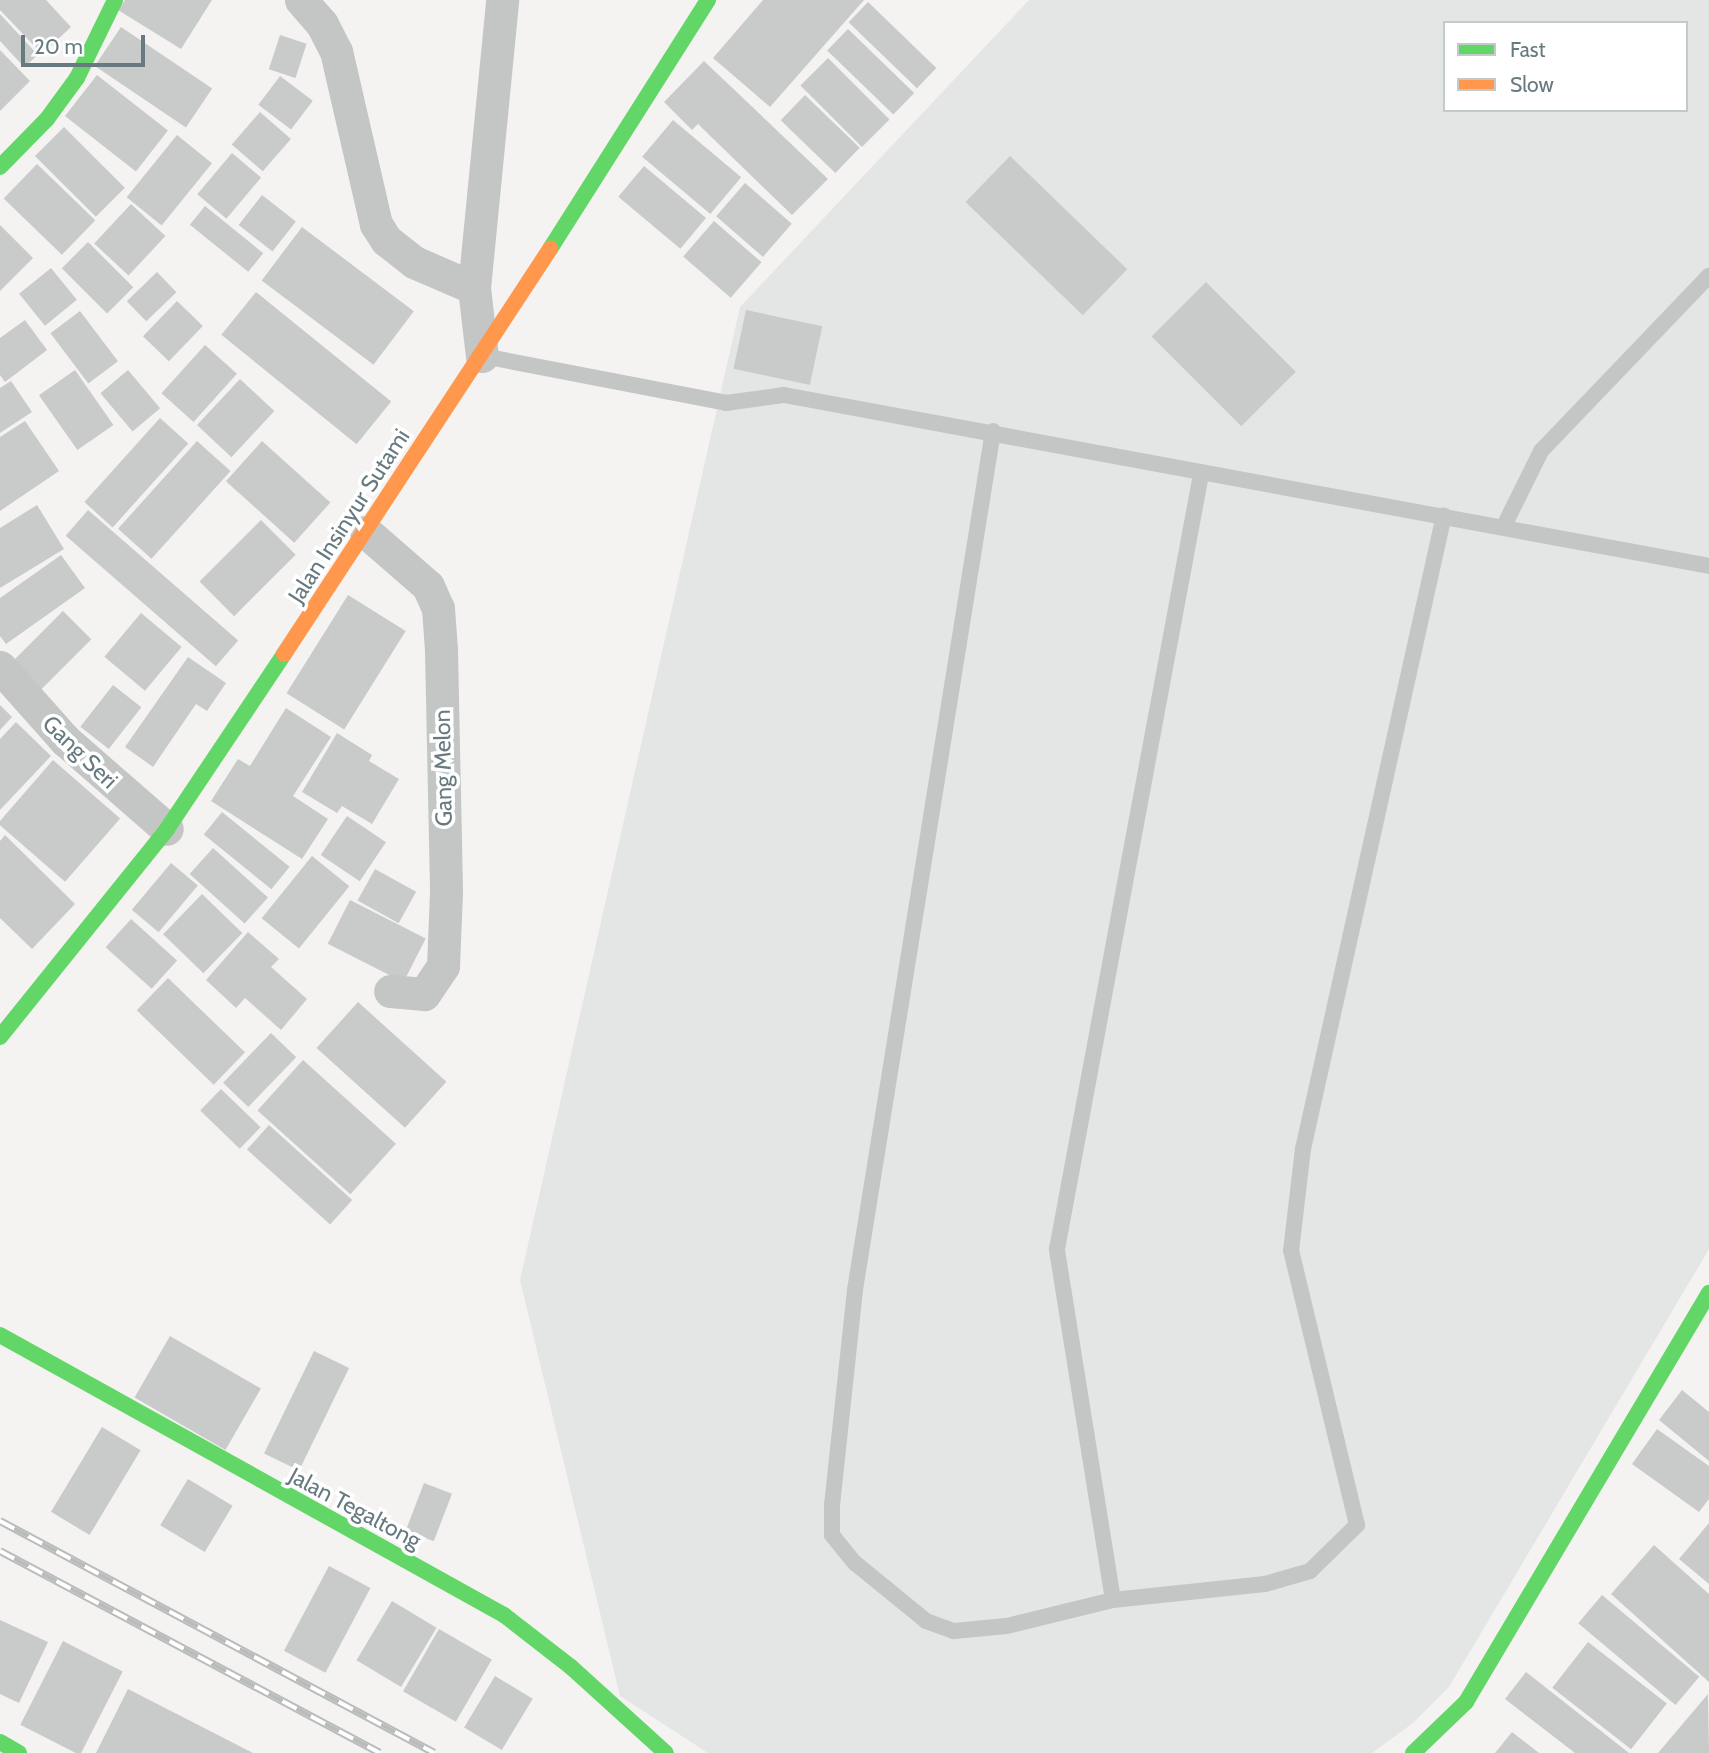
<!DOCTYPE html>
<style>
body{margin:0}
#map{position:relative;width:1709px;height:1753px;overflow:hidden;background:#f4f3f2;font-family:Cabin,sans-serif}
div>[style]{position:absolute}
.built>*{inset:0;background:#e4e5e5}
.building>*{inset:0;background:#c9caca;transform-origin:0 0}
.lane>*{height:16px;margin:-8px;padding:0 8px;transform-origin:8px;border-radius:8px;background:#c4c6c6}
.street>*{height:33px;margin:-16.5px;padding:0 16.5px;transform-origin:16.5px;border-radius:16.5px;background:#c4c6c6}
.fast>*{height:16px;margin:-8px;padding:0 8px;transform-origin:8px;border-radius:8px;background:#63d668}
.slow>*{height:16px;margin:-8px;padding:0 8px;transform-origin:8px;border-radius:8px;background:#ff974d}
.rail>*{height:8px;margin-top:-4px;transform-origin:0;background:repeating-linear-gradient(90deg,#fff 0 16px,#babcbc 0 32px);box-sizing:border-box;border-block:2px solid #babcbc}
span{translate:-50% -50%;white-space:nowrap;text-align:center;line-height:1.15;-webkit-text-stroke:7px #fff;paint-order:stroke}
.street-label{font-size:23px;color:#667a80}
.legend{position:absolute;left:1443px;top:21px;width:245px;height:91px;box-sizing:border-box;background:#fff;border:2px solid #c2cacc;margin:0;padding:9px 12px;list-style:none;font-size:21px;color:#667a80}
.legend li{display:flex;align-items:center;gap:14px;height:35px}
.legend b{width:35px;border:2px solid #c2cacc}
.scale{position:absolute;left:21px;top:35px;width:124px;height:32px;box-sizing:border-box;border:4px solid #667a80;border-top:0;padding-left:9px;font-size:21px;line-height:24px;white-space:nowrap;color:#667a80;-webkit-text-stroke:5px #fff;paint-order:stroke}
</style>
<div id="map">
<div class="built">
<div style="clip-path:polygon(evenodd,1029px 0,1709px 0,1709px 1249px,1449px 1687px,1413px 1723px,1372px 1753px,708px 1753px,620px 1696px,520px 1280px,740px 307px,1029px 0,1445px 23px,1686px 23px,1686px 110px,1445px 110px,1445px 23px)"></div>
</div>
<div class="building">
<div style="clip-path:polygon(0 0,46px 0,71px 27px,42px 54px,0 10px)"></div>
<div style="clip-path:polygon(125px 0,212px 0,181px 49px,118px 10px)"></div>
<div style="clip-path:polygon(763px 0,864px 0,770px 107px,713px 58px)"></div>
<div style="left:868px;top:2px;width:95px;height:28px;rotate:44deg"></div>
<div style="clip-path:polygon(0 14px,38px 55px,24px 67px,0 41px)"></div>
<div style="left:121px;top:27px;width:110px;height:47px;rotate:34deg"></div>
<div style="left:848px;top:29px;width:92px;height:30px;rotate:44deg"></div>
<div style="left:280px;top:35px;width:28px;height:36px;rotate:18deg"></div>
<div style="clip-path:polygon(0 50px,30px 81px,0 111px)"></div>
<div style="left:828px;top:58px;width:87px;height:39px;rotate:45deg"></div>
<div style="clip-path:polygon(704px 61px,828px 179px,792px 215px,698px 124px,692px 130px,664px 102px)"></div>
<div style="left:97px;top:75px;width:90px;height:52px;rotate:38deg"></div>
<div style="left:280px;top:76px;width:41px;height:36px;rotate:37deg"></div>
<div style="left:805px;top:95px;width:76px;height:35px;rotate:44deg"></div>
<div style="left:260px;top:112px;width:41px;height:43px;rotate:41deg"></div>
<div style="left:673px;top:120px;width:89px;height:48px;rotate:40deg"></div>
<div style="left:64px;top:127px;width:86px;height:41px;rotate:45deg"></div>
<div style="left:177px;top:135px;width:45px;height:80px;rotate:39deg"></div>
<div style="left:232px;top:153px;width:38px;height:54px;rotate:40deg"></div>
<div style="left:1010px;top:156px;width:163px;height:64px;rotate:44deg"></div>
<div style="left:37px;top:164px;width:81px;height:48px;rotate:44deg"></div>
<div style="left:644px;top:166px;width:81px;height:40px;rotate:40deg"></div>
<div style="left:745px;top:183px;width:62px;height:44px;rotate:41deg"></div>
<div style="left:262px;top:195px;width:43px;height:38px;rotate:38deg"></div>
<div style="left:131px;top:204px;width:47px;height:54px;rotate:43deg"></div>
<div style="left:205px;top:206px;width:75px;height:24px;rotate:39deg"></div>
<div style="left:714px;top:221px;width:63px;height:47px;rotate:41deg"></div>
<div style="clip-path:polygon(0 225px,33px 258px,0 291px)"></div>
<div style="left:302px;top:227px;width:140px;height:67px;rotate:37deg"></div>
<div style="left:88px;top:242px;width:64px;height:37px;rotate:45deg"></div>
<div style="left:51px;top:268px;width:41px;height:41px;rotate:51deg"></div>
<div style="left:157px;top:272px;width:28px;height:42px;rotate:46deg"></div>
<div style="left:1206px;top:282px;width:127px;height:77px;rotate:45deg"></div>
<div style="left:256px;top:292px;width:174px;height:55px;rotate:39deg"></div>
<div style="left:177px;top:301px;width:36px;height:49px;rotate:44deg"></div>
<div style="left:746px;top:310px;width:78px;height:60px;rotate:12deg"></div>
<div style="left:80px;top:311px;width:63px;height:37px;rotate:53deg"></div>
<div style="clip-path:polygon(25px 320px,47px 350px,5px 382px,0 375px,0 338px)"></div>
<div style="left:205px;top:345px;width:43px;height:65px;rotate:42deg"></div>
<div style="left:75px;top:370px;width:67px;height:44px;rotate:55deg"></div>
<div style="left:128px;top:370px;width:50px;height:36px;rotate:50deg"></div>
<div style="left:240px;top:379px;width:47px;height:63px;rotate:43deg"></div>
<div style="clip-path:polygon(11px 381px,32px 412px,0 433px,0 388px)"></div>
<div style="left:160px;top:418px;width:38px;height:113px;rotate:42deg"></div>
<div style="clip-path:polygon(25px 421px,59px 471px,0 511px,0 437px)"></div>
<div style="left:197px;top:441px;width:45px;height:118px;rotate:42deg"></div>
<div style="left:262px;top:441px;width:92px;height:54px;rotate:42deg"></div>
<div style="clip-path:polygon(37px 505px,64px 549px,0 588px,0 528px)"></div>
<div style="left:88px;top:510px;width:199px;height:34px;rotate:41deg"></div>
<div style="left:261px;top:520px;width:49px;height:87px;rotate:45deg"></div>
<div style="clip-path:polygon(61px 555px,85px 588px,6px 644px,0 636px,0 598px)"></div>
<div style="left:348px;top:595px;width:68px;height:116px;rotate:32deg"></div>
<div style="left:63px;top:611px;width:40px;height:72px;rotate:45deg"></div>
<div style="left:141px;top:613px;width:53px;height:57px;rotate:40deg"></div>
<div style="clip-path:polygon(188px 657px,226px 683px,207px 711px,196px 704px,153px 767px,125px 747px)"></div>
<div style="left:113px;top:685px;width:36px;height:53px;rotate:38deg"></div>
<div style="clip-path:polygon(0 705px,12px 717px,0 730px)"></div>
<div style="clip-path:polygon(286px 708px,331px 737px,293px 796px,328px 819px,302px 859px,211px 801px,238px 759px,250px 766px)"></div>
<div style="clip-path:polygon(16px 722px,51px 756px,0 810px,0 739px)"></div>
<div style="clip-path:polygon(337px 733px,372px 755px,369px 761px,399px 779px,372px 824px,342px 806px,337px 813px,302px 792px)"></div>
<div style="left:53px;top:760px;width:89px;height:84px;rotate:41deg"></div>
<div style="left:222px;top:812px;width:87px;height:29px;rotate:39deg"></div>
<div style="left:347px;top:816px;width:47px;height:47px;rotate:34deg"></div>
<div style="clip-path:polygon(5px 835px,75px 904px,32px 949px,0 918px,0 841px)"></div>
<div style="left:213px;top:848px;width:74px;height:35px;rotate:42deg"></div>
<div style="left:312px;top:856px;width:48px;height:80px;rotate:39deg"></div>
<div style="left:171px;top:863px;width:35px;height:61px;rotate:40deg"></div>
<div style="left:375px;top:869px;width:47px;height:36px;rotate:29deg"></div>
<div style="left:202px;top:894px;width:56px;height:56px;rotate:44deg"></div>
<div style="left:350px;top:900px;width:85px;height:49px;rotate:27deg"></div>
<div style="left:131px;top:919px;width:62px;height:38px;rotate:42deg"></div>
<div style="clip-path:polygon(248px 932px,279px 959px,271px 967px,307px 999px,281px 1030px,245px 998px,236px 1008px,206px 980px)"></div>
<div style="left:168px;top:978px;width:107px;height:45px;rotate:44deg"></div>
<div style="left:358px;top:1002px;width:119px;height:62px;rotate:42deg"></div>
<div style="left:271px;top:1033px;width:35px;height:69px;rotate:44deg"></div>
<div style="left:303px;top:1060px;width:125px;height:68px;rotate:42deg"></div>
<div style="left:221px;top:1089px;width:55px;height:30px;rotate:44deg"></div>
<div style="left:269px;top:1125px;width:112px;height:33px;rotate:42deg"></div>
<div style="left:170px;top:1336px;width:105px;height:71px;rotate:30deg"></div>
<div style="left:314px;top:1351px;width:39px;height:114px;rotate:26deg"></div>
<div style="clip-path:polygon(1682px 1390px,1709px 1412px,1709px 1461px,1659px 1420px)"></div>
<div style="left:102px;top:1427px;width:45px;height:99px;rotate:31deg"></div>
<div style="clip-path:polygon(1657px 1429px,1709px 1466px,1709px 1499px,1699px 1512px,1632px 1464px)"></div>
<div style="left:188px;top:1479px;width:52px;height:54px;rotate:31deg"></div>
<div style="left:424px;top:1483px;width:30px;height:51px;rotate:21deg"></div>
<div style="clip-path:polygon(1709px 1523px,1709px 1584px,1679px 1559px)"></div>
<div style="clip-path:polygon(1654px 1545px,1709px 1594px,1709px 1682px,1611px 1594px)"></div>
<div style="left:329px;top:1566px;width:47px;height:96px;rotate:28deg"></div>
<div style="left:1602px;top:1595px;width:127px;height:37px;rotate:40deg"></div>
<div style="left:392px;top:1601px;width:52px;height:69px;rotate:31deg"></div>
<div style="clip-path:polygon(0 1620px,48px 1642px,19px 1703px,0 1694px)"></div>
<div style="left:439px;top:1629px;width:61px;height:72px;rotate:30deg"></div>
<div style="left:63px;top:1641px;width:67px;height:94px;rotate:27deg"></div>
<div style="left:1588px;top:1642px;width:100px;height:58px;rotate:38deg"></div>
<div style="clip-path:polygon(1526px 1672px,1629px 1753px,1575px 1753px,1505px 1699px)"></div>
<div style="left:495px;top:1676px;width:44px;height:60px;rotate:31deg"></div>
<div style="clip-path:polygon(128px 1689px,253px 1753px,96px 1753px)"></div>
<div style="clip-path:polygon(1708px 1694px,1709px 1753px,1658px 1753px)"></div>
<div style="clip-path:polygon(1512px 1732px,1539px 1753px,1495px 1753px)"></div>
</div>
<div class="lane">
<div style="left:483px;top:356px;width:248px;rotate:10.9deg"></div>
<div style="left:726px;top:403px;width:59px;rotate:-7.9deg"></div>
<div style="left:784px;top:395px;width:941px;rotate:10.47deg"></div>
<div style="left:993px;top:431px;width:870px;rotate:99.13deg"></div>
<div style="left:855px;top:1290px;width:216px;rotate:96.1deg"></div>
<div style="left:832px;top:1505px;width:30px;rotate:90deg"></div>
<div style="left:832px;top:1535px;width:36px;rotate:51deg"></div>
<div style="left:855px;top:1563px;width:92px;rotate:39.2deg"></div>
<div style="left:926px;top:1621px;width:30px;rotate:20deg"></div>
<div style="left:954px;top:1631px;width:53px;rotate:-5.4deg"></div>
<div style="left:1007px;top:1626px;width:109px;rotate:-13.8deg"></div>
<div style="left:1113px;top:1600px;width:153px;rotate:-6deg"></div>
<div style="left:1265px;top:1584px;width:47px;rotate:-16.1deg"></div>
<div style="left:1310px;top:1571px;width:66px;rotate:-44.4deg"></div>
<div style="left:1357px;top:1525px;width:282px;rotate:-103.5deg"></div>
<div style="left:1291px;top:1251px;width:103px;rotate:-83.3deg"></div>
<div style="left:1303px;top:1149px;width:649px;rotate:-77.46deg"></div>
<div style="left:1504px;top:526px;width:84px;rotate:-63.7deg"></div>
<div style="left:1541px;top:451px;width:243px;rotate:-46.2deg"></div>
<div style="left:1113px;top:1600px;width:355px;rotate:-99.1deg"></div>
<div style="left:1057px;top:1249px;width:788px;rotate:-79.47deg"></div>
</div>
<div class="street">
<div style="left:301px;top:0;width:32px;rotate:49deg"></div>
<div style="left:322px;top:24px;width:30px;rotate:63deg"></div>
<div style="left:336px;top:51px;width:178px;rotate:77deg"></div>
<div style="left:376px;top:224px;width:19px;rotate:58deg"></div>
<div style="left:386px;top:240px;width:36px;rotate:38deg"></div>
<div style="left:414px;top:262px;width:65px;rotate:23.4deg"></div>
<div style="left:482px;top:356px;width:68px;rotate:-96.7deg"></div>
<div style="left:474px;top:288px;width:289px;rotate:-84.4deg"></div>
<div style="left:366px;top:532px;width:82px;rotate:41.1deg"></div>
<div style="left:428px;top:586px;width:24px;rotate:66deg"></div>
<div style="left:438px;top:608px;width:42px;rotate:85.9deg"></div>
<div style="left:441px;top:650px;width:242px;rotate:88.8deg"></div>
<div style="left:446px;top:892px;width:74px;rotate:92.3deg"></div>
<div style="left:443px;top:966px;width:34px;rotate:124deg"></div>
<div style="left:424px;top:994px;width:34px;rotate:-175deg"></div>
<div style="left:0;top:667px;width:98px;rotate:48.3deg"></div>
<div style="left:65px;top:740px;width:135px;rotate:41.1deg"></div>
</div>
<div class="fast">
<div style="left:0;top:167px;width:67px;rotate:-45.6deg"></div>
<div style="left:47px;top:119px;width:51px;rotate:-53.8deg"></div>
<div style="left:77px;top:78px;width:87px;rotate:-64deg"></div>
<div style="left:550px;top:249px;width:295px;rotate:-57.6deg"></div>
<div style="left:0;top:1037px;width:267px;rotate:-51.2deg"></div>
<div style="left:167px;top:829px;width:211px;rotate:-56.2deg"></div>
<div style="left:0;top:1335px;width:577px;rotate:29.05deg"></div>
<div style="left:504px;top:1615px;width:85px;rotate:37.8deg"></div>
<div style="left:571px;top:1667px;width:128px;rotate:42.2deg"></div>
<div style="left:0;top:1742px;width:22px;rotate:30deg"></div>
<div style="left:1413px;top:1753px;width:74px;rotate:-43.9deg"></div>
<div style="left:1466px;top:1702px;width:476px;rotate:-59.3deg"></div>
</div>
<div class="slow">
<div style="left:284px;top:654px;width:485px;rotate:-56.7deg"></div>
</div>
<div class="rail">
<div style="left:0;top:1521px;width:492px;rotate:28.1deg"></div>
<div style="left:0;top:1551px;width:430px;rotate:28deg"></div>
</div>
<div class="street-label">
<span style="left:349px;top:516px;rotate:-57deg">Jalan Insinyur Sutami</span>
<span style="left:80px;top:752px;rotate:44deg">Gang Seri</span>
<span style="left:443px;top:768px;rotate:-91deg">Gang Melon</span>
<span style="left:355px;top:1508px;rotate:28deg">Jalan Tegaltong</span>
</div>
<ul class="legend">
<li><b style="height:9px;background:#63d668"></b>Fast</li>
<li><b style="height:9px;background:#ff974d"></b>Slow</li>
</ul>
<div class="scale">20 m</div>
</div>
